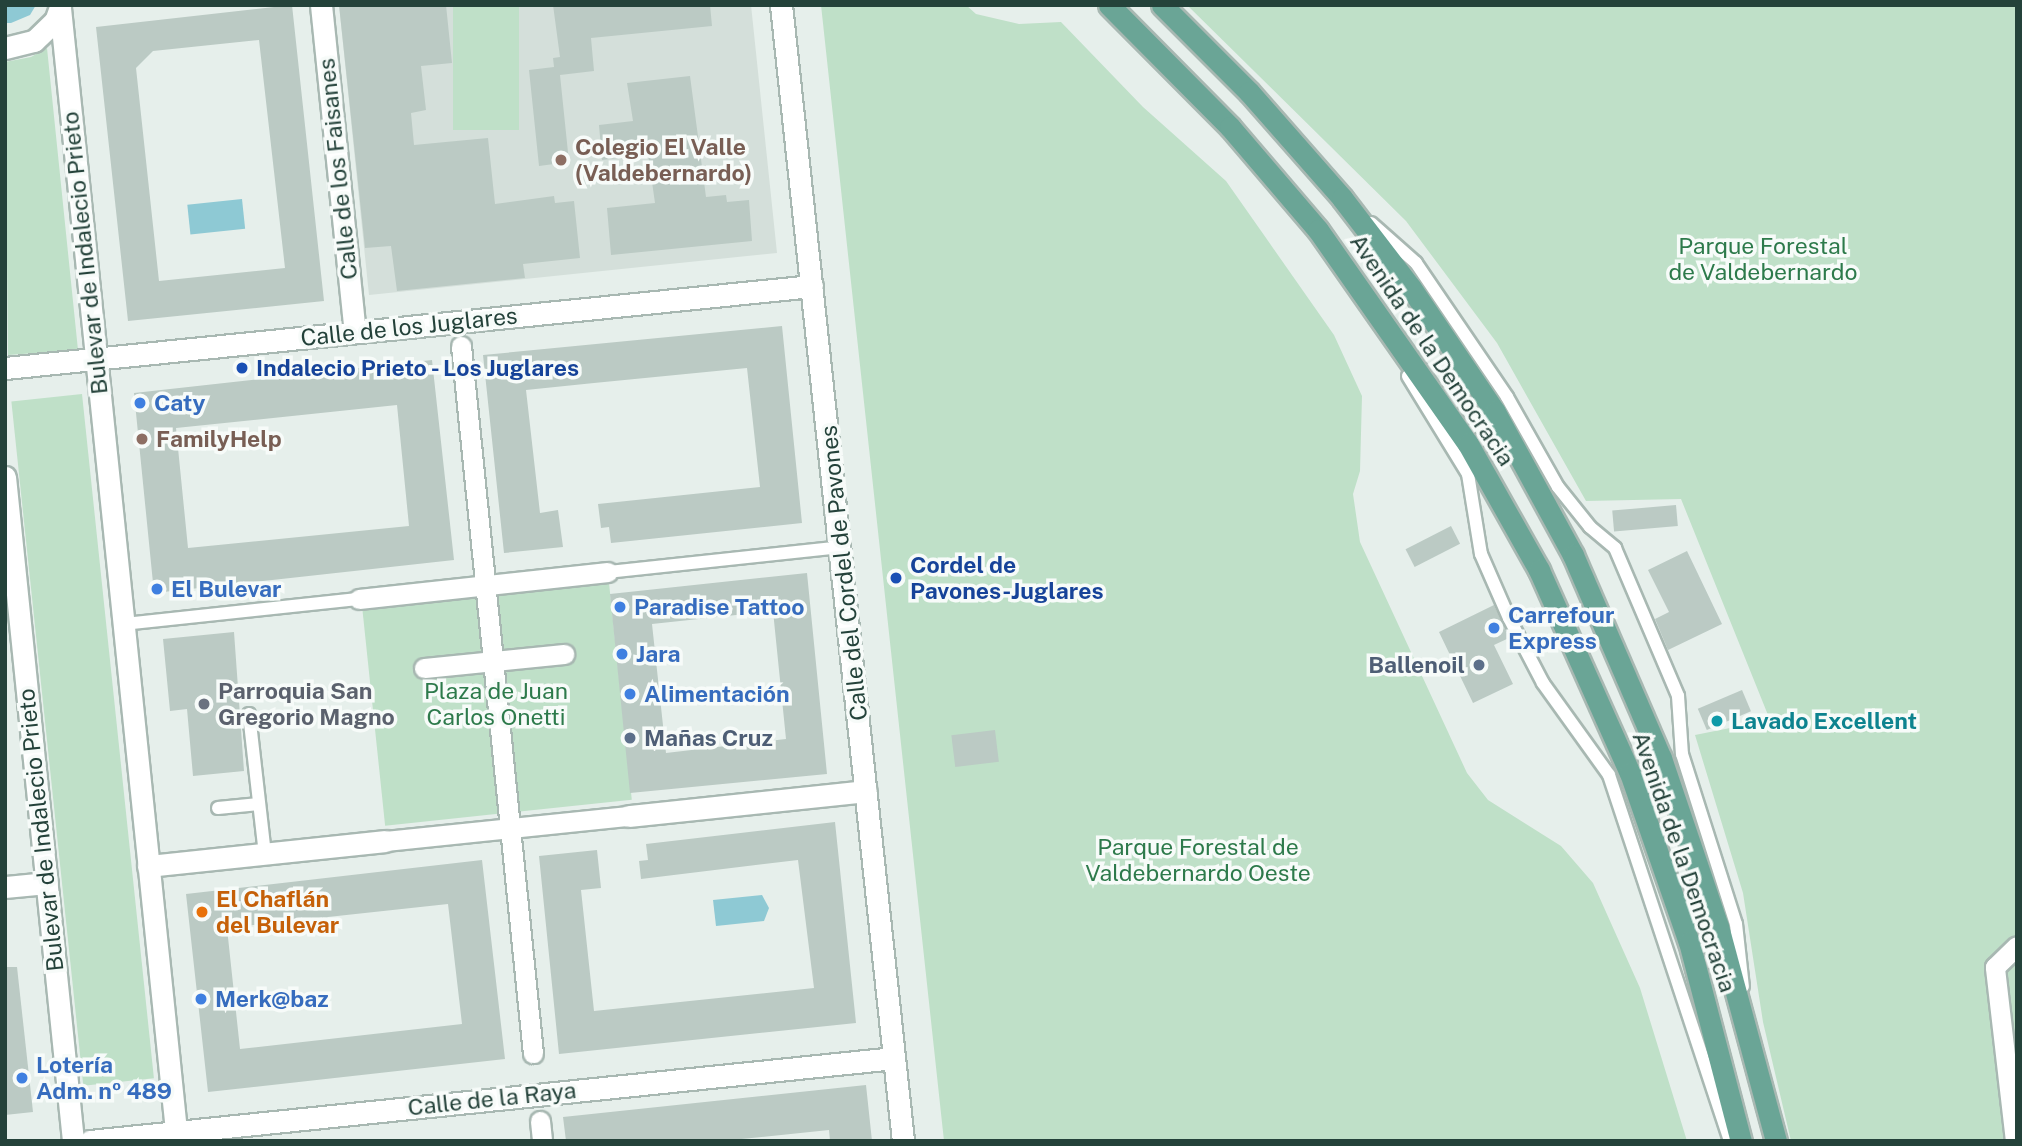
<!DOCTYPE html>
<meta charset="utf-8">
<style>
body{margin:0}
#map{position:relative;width:2022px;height:1146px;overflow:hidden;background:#e6efeb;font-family:"Public Sans",sans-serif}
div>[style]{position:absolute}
.built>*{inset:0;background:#d4dfda}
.green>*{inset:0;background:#bfe0c8;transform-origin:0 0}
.water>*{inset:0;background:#8ec9d4;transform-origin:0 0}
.building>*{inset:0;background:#bbcac4;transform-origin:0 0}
.roads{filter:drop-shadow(2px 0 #a8b8b2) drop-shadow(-2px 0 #a8b8b2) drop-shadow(0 2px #a8b8b2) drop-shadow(0 -2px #a8b8b2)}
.service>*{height:12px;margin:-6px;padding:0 6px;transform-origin:6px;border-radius:6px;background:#fff}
.pedestrian>*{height:19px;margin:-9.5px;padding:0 9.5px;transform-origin:9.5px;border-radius:9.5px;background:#fff}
.minor>*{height:21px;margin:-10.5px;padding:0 10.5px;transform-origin:10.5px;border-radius:10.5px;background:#fff}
.tertiary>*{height:21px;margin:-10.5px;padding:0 10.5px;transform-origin:10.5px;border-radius:10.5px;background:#fff}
.primary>*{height:21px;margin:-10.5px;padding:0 10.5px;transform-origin:10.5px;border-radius:10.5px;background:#6aa596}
.dots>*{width:19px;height:19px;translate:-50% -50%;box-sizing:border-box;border:4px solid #f7fbf9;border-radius:50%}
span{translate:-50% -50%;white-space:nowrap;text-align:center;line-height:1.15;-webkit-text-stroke:7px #f7fbf9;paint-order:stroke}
.education-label{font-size:23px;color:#785e54;font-weight:700}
.left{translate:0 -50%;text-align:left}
.street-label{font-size:23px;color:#24423a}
.park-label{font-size:23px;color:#2d7a4b}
.transit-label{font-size:23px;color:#164399;font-weight:700}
.shop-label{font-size:23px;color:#366cbe;font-weight:700}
.service-label{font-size:23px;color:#4e5e75;font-weight:700}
.right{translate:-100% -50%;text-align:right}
.worship-label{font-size:23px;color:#5b616d;font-weight:700}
.culture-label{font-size:23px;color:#0d838f;font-weight:700}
.food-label{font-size:23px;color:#c56008;font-weight:700}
.frame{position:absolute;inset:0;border:7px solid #24423a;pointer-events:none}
</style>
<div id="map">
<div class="built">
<div style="clip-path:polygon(339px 5px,751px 5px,777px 253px,369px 295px)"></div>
</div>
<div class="green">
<div style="left:453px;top:5px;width:66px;height:125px"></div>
<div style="clip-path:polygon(821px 5px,966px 5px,976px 14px,1019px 24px,1061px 22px,1143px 107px,1226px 181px,1334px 335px,1362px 396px,1360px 471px,1353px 494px,1360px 542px,1467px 773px,1488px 800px,1561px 846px,1593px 883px,1640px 988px,1687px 1141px,944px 1141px)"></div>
<div style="clip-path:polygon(1187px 5px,2017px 5px,2017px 1141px,1791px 1141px,1763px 1022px,1743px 893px,1695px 735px,1770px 720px,1681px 499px,1586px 501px,1497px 343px,1406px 221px)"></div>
<div style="clip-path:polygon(47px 48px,78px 350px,8px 355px,5px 62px,31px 57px)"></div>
<div style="left:82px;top:394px;width:688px;height:71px;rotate:84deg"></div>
<div style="left:609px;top:583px;width:218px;height:248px;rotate:84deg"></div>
</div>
<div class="water">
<div style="clip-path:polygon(5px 5px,36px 5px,30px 15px,11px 23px,5px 23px)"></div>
<div style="left:242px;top:199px;width:30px;height:55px;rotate:84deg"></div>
<div style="clip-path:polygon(762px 895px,769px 908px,764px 921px,716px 926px,713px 900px)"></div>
</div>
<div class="building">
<div style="clip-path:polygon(evenodd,292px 5px,324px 301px,128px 321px,96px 27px,292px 5px,259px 40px,285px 268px,159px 281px,136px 68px,153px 51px,259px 40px)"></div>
<div style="clip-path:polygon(339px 5px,446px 5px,452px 63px,421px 66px,426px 110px,411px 113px,414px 145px,488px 138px,495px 204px,554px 196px,555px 203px,574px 201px,580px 258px,523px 264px,525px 278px,397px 291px,391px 246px,365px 248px)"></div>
<div style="clip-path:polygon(553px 5px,710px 5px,712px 26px,591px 38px,594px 71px,560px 75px,569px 162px,539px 166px,529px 70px,554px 67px,553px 58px,560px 57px)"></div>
<div style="clip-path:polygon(690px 76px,706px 197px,726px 195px,727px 202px,749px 200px,752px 241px,611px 255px,607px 208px,655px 203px,648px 154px,602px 160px,599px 125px,633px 121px,627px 83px)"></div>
<div style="clip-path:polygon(782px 326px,802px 523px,611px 543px,609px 527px,601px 528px,598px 504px,760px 487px,747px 368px,594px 383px,526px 390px,540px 513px,558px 510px,563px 547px,504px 553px,483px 355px)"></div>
<div style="clip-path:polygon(evenodd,432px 360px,454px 560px,154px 593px,134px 393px,432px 360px,397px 405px,409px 526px,188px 548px,176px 428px,397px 405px)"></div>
<div style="left:1676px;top:505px;width:21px;height:64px;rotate:85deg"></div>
<div style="left:1451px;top:526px;width:20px;height:51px;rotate:63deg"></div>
<div style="clip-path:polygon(1687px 551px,1722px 624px,1668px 650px,1655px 619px,1669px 612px,1648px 570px)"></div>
<div style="clip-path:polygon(evenodd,807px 573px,827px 774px,630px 793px,610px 594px,807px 573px,773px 611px,786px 739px,666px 753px,652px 624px,773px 611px)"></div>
<div style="clip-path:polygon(1494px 605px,1509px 638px,1494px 645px,1513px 684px,1473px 703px,1439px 632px)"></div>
<div style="clip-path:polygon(234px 632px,244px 771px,193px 776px,187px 709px,170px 711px,163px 639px)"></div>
<div style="left:1742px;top:690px;width:23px;height:48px;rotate:67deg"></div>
<div style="left:995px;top:730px;width:32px;height:44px;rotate:83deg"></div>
<div style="clip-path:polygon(835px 822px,856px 1023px,559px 1054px,539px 856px,597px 850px,601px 888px,581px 890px,594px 1011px,814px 988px,798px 860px,641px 879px,639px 861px,648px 860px,646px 844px)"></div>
<div style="clip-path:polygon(evenodd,482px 860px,505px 1059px,208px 1092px,186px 894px,482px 860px,448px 904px,462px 1024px,240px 1049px,227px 928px,448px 904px)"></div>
<div style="clip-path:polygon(5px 967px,17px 967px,33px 1112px,5px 1115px)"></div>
<div style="clip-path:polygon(866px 1085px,872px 1141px,830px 1141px,829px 1130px,722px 1141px,566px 1141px,563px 1117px)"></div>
</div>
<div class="roads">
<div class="service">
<div style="left:1371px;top:223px;width:60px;rotate:41.6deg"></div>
<div style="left:1416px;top:263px;width:162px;rotate:55.8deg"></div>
<div style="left:1507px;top:397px;width:103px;rotate:60.5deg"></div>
<div style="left:1558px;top:487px;width:51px;rotate:51.3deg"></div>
<div style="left:1590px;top:527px;width:33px;rotate:40deg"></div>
<div style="left:1615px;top:548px;width:161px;rotate:66.9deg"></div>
<div style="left:1678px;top:696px;width:58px;rotate:86.1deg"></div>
<div style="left:1682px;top:754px;width:178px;rotate:72.4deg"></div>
<div style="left:1736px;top:924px;width:63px;rotate:83.7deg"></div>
<div style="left:1408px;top:376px;width:115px;rotate:58.5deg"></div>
<div style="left:1468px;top:474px;width:81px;rotate:80.8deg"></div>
<div style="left:1481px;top:554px;width:70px;rotate:66.4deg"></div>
<div style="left:1509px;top:618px;width:73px;rotate:62.4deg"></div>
<div style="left:1543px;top:683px;width:113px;rotate:54.3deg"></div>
<div style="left:1609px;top:775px;width:385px;rotate:71.7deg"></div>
<div style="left:608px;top:572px;width:235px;rotate:-6.1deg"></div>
<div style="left:124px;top:624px;width:236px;rotate:-6.1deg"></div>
<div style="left:249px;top:714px;width:141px;rotate:83.5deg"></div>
<div style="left:218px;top:808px;width:41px;rotate:-5.6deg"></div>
</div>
<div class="pedestrian">
<div style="left:461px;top:346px;width:711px;rotate:84.19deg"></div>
<div style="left:359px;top:599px;width:250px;rotate:-6.2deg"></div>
<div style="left:424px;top:668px;width:141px;rotate:-5.7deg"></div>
<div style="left:385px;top:841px;width:245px;rotate:-5.9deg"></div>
<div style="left:540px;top:1121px;width:20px;rotate:84deg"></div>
<div style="left:2015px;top:1141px;width:175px;rotate:-96.6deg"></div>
<div style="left:1995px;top:967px;width:30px;rotate:-44deg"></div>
</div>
<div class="minor">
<div style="left:321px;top:5px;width:329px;rotate:84.1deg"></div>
<div style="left:781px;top:5px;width:1143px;rotate:83.87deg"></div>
<div style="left:5px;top:368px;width:811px;rotate:-5.8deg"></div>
<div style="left:629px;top:816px;width:238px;rotate:-6deg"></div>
<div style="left:148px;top:866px;width:238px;rotate:-6deg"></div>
<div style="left:5px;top:887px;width:42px;rotate:-5.4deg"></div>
<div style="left:90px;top:1141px;width:808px;rotate:-5.89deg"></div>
</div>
<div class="tertiary">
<div style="left:60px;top:8px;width:1139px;rotate:84.1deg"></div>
<div style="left:5px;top:48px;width:30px;rotate:-14deg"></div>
<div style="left:34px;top:41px;width:29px;rotate:-44deg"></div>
<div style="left:55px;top:21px;width:15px;rotate:-70deg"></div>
<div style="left:5px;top:477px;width:667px;rotate:84.15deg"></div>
</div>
<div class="primary">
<div style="left:1109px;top:5px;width:172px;rotate:45.2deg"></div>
<div style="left:1230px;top:127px;width:135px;rotate:49.5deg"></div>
<div style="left:1318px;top:230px;width:261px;rotate:55deg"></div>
<div style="left:1468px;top:444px;width:145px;rotate:60.6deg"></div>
<div style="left:1539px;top:570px;width:222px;rotate:65.9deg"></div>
<div style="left:1630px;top:773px;width:179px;rotate:70.8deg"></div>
<div style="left:1689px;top:942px;width:206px;rotate:75.4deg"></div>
<div style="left:1162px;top:5px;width:123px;rotate:45deg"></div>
<div style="left:1249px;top:92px;width:141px;rotate:48.7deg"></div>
<div style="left:1342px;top:198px;width:113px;rotate:52.5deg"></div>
<div style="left:1411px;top:288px;width:150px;rotate:55.9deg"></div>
<div style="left:1495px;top:412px;width:163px;rotate:61.4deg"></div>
<div style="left:1573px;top:555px;width:221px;rotate:66.6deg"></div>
<div style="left:1661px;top:758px;width:177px;rotate:71.3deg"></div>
<div style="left:1718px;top:926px;width:223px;rotate:74.9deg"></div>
</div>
</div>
<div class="dots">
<div style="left:561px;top:160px;background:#8d6e63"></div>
<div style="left:242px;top:368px;background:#1a4fb4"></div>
<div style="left:140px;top:403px;background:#3f7fe0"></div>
<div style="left:142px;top:439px;background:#8d6e63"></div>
<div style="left:896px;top:578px;background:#1a4fb4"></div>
<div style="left:157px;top:589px;background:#3f7fe0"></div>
<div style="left:620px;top:607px;background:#3f7fe0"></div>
<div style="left:1494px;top:628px;background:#3f7fe0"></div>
<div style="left:622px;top:654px;background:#3f7fe0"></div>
<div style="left:1479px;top:665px;background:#5c6f8a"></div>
<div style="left:630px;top:694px;background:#3f7fe0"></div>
<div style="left:204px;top:704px;background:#6b7280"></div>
<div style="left:1717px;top:721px;background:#0f9aa8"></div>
<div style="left:630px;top:738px;background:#5c6f8a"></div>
<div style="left:202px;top:912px;background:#e8710a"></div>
<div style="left:201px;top:999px;background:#3f7fe0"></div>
<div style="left:22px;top:1078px;background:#3f7fe0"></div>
</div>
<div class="education-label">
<span class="left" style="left:575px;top:160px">Colegio El Valle<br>(Valdebernardo)</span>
<span class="left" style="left:156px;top:439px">FamilyHelp</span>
</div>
<div class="street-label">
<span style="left:338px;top:169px;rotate:-96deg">Calle de los Faisanes</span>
<span style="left:85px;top:253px;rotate:-96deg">Bulevar de Indalecio Prieto</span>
<span style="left:409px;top:327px;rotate:-6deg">Calle de los Juglares</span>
<span style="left:1432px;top:350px;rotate:56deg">Avenida de la Democracia</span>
<span style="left:844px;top:573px;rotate:-96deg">Calle del Cordel de Pavones</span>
<span style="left:41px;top:830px;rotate:-96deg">Bulevar de Indalecio Prieto</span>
<span style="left:1684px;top:862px;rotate:71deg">Avenida de la Democracia</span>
<span style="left:492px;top:1099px;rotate:-6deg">Calle de la Raya</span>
</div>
<div class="park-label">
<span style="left:1763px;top:259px">Parque Forestal<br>de Valdebernardo</span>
<span style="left:496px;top:704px">Plaza de Juan<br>Carlos Onetti</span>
<span style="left:1198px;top:860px">Parque Forestal de<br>Valdebernardo Oeste</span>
</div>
<div class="transit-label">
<span class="left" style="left:256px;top:368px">Indalecio Prieto - Los Juglares</span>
<span class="left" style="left:910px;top:578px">Cordel de<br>Pavones-Juglares</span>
</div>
<div class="shop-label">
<span class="left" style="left:154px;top:403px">Caty</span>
<span class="left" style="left:171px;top:589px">El Bulevar</span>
<span class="left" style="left:634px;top:607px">Paradise Tattoo</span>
<span class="left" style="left:1508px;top:628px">Carrefour<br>Express</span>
<span class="left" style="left:636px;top:654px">Jara</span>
<span class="left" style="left:644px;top:694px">Alimentación</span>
<span class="left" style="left:215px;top:999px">Merk@baz</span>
<span class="left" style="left:36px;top:1078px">Lotería<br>Adm. nº 489</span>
</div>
<div class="service-label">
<span class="right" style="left:1465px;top:665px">Ballenoil</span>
<span class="left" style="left:644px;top:738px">Mañas Cruz</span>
</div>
<div class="worship-label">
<span class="left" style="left:218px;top:704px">Parroquia San<br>Gregorio Magno</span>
</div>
<div class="culture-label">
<span class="left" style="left:1731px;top:721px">Lavado Excellent</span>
</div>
<div class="food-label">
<span class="left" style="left:216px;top:912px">El Chaflán<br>del Bulevar</span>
</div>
<div class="frame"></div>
</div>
